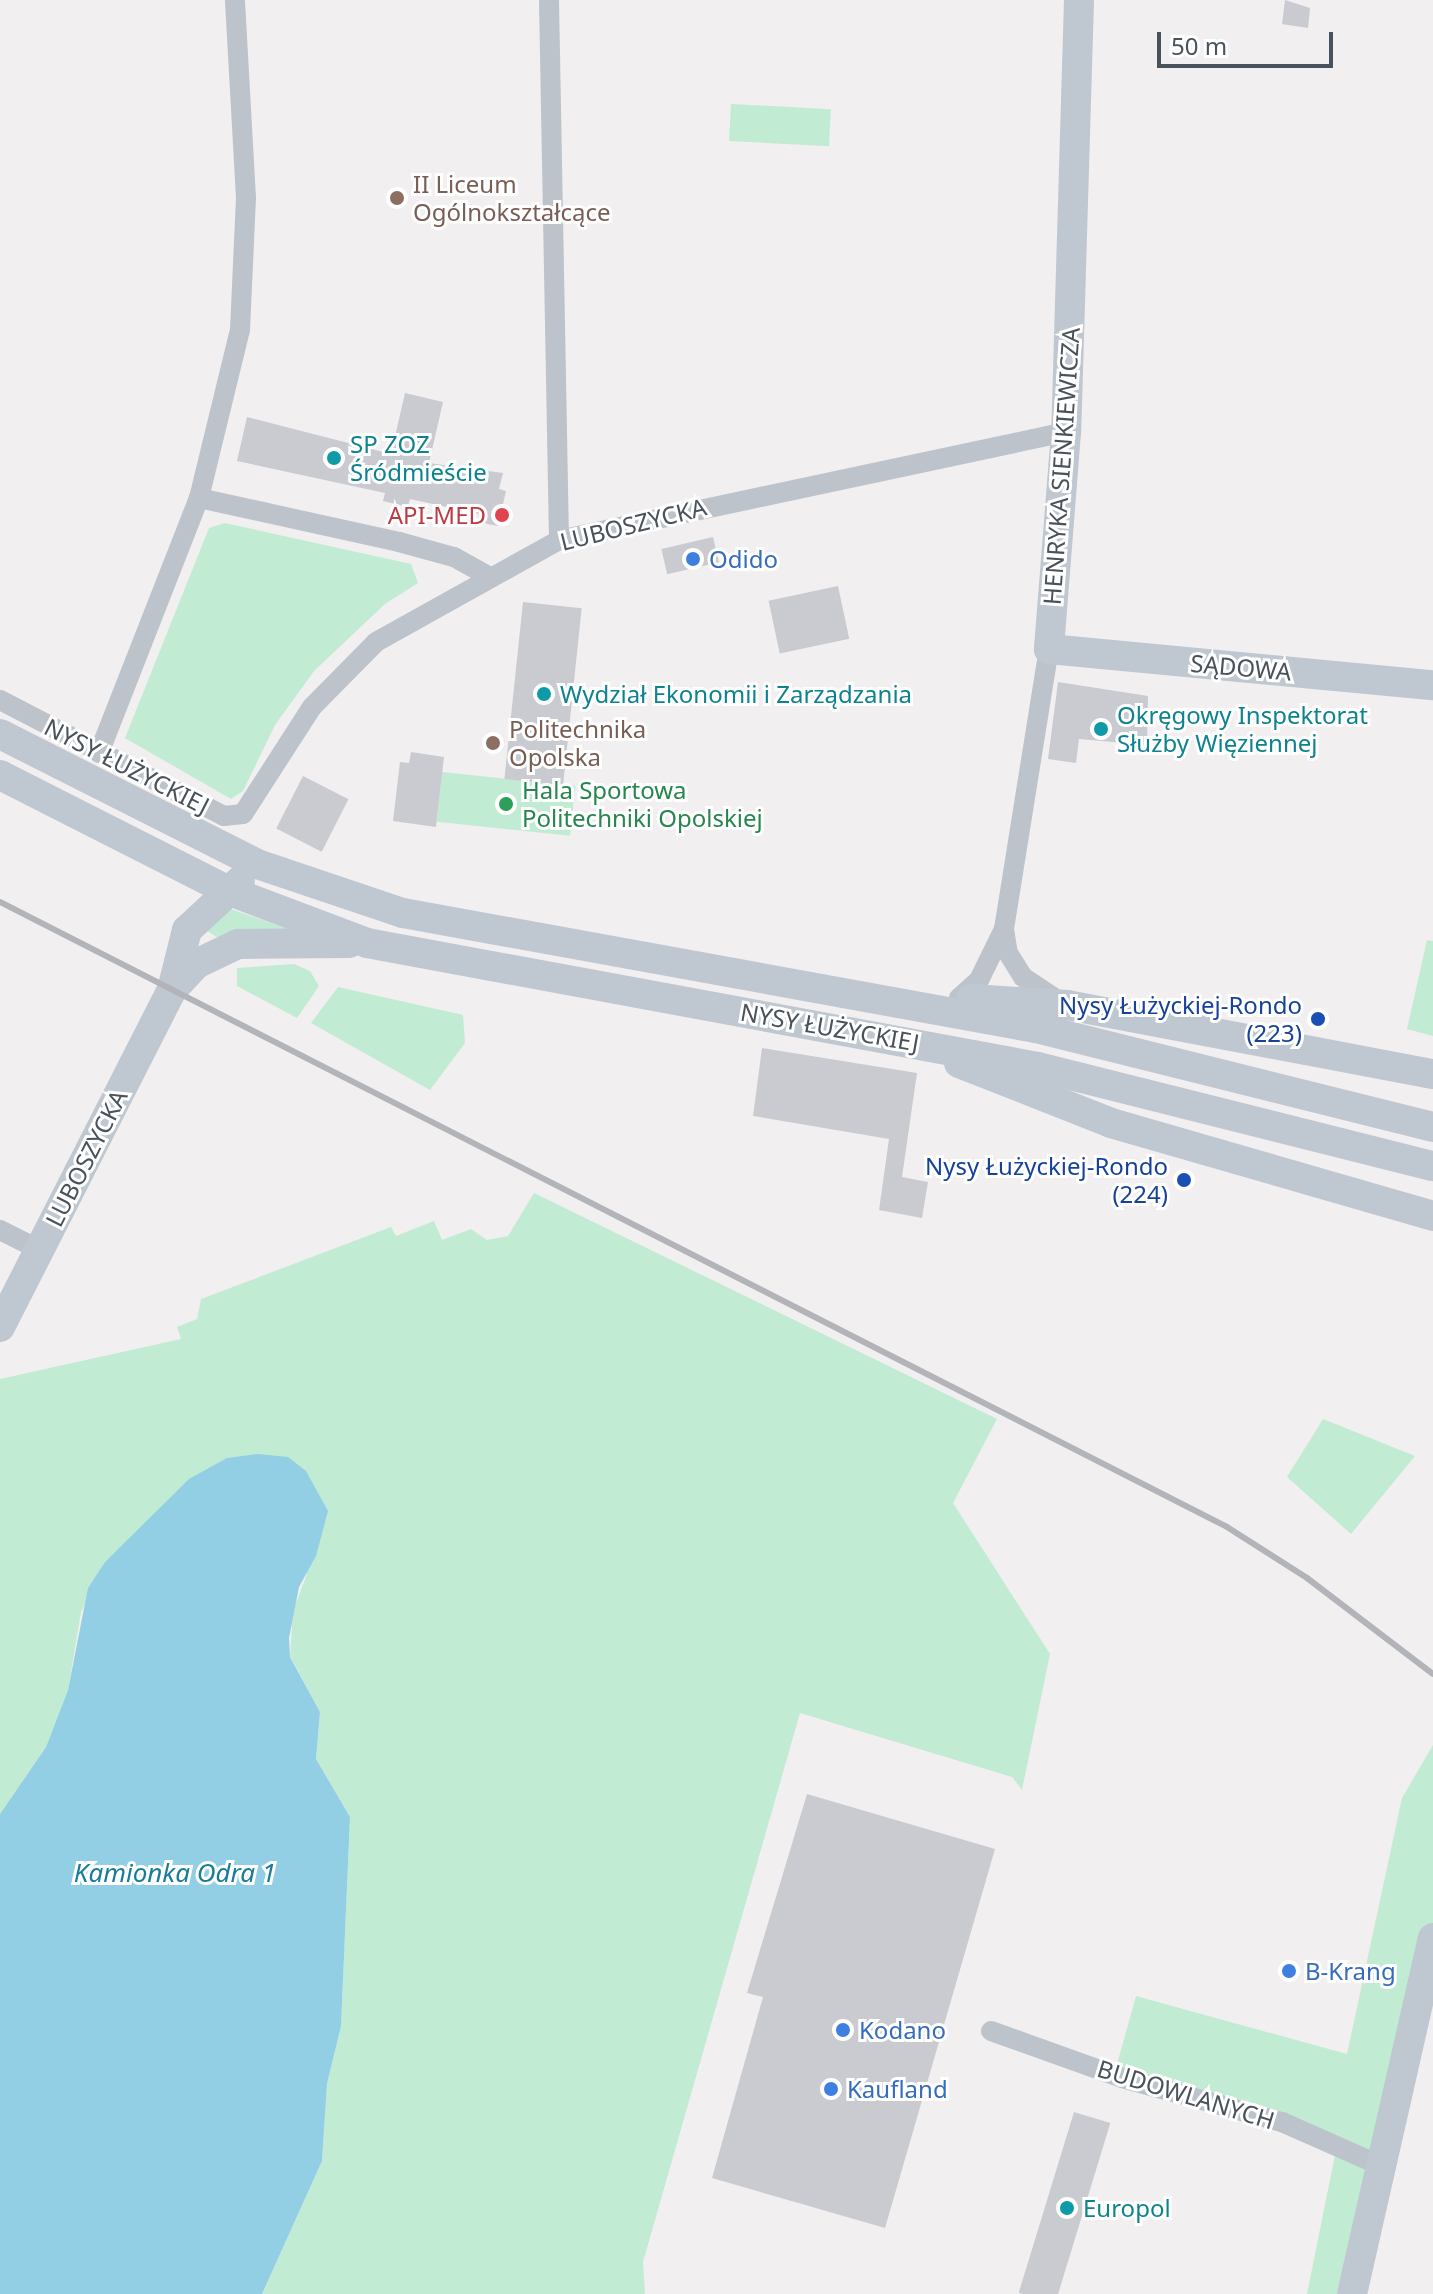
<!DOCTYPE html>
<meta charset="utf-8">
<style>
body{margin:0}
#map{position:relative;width:1433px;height:2294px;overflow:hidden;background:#f1efef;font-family:"Noto Sans",sans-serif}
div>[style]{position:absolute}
.green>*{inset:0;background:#c2ebd4;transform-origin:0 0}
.water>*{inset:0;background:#93cfe4}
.building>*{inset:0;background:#c9cbd1;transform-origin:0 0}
.street>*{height:20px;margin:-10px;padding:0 10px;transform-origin:10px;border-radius:10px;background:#bcc3cb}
.secondary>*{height:30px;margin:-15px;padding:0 15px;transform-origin:15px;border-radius:15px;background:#bfc7d1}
.rail>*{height:6px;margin:-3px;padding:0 3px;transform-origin:3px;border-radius:3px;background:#b2b4b9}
.dots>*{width:22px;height:22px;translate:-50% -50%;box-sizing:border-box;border:4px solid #fff;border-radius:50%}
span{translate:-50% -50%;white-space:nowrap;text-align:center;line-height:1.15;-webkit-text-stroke:6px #fff;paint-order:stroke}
.education-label{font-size:24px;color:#785e54}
.left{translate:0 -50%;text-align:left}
.culture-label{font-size:24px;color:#0d838f}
.street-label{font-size:24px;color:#49525b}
.health-label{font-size:24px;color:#be3a42}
.right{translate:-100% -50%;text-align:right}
.shop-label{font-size:24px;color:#366cbe}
.leisure-label{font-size:24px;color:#27864d}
.transit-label{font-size:24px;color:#164399}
.water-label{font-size:26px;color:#197c9d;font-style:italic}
.scale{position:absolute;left:1157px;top:32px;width:176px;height:36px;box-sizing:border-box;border:4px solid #49525b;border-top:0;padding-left:10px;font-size:24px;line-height:28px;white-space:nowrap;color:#49525b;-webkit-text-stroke:6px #fff;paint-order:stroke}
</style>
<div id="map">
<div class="green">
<div style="left:731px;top:104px;width:100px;height:37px;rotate:3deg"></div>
<div style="clip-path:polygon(225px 523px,411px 564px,418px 583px,385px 604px,314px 671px,275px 725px,243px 791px,231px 799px,125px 738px,209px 528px)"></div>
<div style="left:442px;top:772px;width:134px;height:50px;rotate:6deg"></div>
<div style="clip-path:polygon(222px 906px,297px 932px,218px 938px,201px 927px)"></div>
<div style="clip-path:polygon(1427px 940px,1433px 941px,1433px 1036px,1407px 1029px)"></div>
<div style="clip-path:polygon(294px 964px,310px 971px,319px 986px,297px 1018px,237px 986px,237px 968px)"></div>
<div style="clip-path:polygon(338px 987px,463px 1015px,465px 1043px,430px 1090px,311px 1023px)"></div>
<div style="clip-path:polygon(534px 1193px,997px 1419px,953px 1503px,1050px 1654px,1022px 1790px,1012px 1777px,800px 1713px,643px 2262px,645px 2294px,262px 2294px,322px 2161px,327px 2084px,341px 2026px,350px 1817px,316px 1759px,320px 1712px,290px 1656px,293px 1611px,307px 1574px,129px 1539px,105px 1562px,81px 1612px,68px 1690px,46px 1747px,0 1814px,0 1379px,181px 1339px,177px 1327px,197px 1319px,201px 1299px,391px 1227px,396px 1236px,434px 1221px,442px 1240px,471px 1229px,487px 1240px,508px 1236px)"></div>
<div style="clip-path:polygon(1323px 1419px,1415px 1456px,1351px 1534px,1287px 1477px)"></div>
<div style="clip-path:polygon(1433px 1745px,1433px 1938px,1351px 2294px,1307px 2294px,1336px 2150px,1114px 2075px,1136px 1996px,1347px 2054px,1402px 1798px)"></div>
</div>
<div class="water">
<div style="clip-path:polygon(258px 1454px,288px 1457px,306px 1471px,328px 1511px,316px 1556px,299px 1587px,289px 1638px,290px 1657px,320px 1712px,316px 1759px,350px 1817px,341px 2026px,327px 2084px,322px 2161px,262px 2294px,0 2294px,0 1814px,46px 1747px,68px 1690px,88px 1588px,105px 1562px,189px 1479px,227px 1458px)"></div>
</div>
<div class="building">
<div style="clip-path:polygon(1285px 0,1310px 8px,1308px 28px,1282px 24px)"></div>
<div style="clip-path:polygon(405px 393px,443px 402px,429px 463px,503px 473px,499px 489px,506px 491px,498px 526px,478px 522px,479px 514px,410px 499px,408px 507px,383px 501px,385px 493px,237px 461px,247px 417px,391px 454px)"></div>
<div style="left:713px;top:537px;width:26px;height:53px;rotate:77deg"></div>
<div style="left:838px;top:586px;width:54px;height:71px;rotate:78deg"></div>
<div style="left:523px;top:602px;width:59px;height:178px;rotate:6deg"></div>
<div style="clip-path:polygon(1058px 682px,1148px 696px,1147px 745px,1079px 739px,1076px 763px,1048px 759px)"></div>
<div style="clip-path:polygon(411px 752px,444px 757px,436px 827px,393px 821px,400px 762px,409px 763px)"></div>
<div style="left:303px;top:776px;width:51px;height:59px;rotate:27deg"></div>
<div style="clip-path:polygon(762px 1048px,917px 1073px,902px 1177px,928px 1182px,922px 1218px,879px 1210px,889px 1139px,753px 1116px)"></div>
<div style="clip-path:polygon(807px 1794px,995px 1849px,885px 2228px,712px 2178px,763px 1997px,747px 1993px)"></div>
<div style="left:1074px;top:2112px;width:38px;height:189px;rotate:17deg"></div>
</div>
<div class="street">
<div style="left:549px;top:0;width:540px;rotate:88.94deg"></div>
<div style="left:199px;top:498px;width:205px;rotate:12.4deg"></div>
<div style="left:399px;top:542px;width:57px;rotate:15.3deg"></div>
<div style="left:454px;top:557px;width:37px;rotate:29deg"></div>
<div style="left:0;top:700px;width:252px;rotate:27.4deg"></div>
<div style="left:224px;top:816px;width:19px;rotate:-6deg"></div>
<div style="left:243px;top:814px;width:127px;rotate:-57.2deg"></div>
<div style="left:312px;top:707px;width:91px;rotate:-45.4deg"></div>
<div style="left:376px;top:642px;width:210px;rotate:-29.1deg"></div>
<div style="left:559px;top:540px;width:518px;rotate:-12.03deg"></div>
<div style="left:99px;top:753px;width:274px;rotate:-68.6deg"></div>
<div style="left:199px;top:498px;width:173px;rotate:-76.3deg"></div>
<div style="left:240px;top:330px;width:132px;rotate:-87.4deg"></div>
<div style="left:246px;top:198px;width:198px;rotate:-93.2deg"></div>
<div style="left:1004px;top:929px;width:24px;rotate:81deg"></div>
<div style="left:1008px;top:953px;width:28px;rotate:58deg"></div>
<div style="left:1023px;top:977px;width:43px;rotate:33.7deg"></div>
<div style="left:959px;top:998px;width:27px;rotate:-42deg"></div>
<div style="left:979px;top:980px;width:57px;rotate:-63.9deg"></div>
<div style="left:1004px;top:929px;width:284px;rotate:-80.9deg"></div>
<div style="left:0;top:1230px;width:45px;rotate:26.6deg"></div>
<div style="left:991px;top:2031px;width:139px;rotate:19.7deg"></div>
<div style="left:1122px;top:2078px;width:166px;rotate:15.4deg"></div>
<div style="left:1282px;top:2122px;width:106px;rotate:23.9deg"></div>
</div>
<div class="secondary">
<div style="left:1079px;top:0;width:432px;rotate:91.7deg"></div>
<div style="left:1066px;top:432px;width:218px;rotate:94.5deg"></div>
<div style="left:1049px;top:649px;width:386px;rotate:5.4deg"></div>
<div style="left:0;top:734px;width:288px;rotate:26.8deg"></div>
<div style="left:257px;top:864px;width:154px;rotate:18.6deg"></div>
<div style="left:403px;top:913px;width:643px;rotate:10.3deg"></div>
<div style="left:1036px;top:1028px;width:409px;rotate:14deg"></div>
<div style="left:0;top:775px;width:254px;rotate:26.9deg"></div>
<div style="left:227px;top:890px;width:150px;rotate:20.7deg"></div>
<div style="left:367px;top:943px;width:682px;rotate:10.47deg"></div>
<div style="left:1038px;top:1067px;width:407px;rotate:14.1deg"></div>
<div style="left:173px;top:989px;width:34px;rotate:-47deg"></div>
<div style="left:196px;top:964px;width:47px;rotate:-25.5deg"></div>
<div style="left:238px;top:944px;width:111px;rotate:-0.5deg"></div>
<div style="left:971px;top:999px;width:96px;rotate:3.6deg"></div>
<div style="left:1067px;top:1005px;width:372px;rotate:10.7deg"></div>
<div style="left:959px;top:1063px;width:163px;rotate:21.5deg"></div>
<div style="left:1111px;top:1123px;width:335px;rotate:16.1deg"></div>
<div style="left:0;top:1327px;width:378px;rotate:-63deg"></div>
<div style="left:172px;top:990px;width:62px;rotate:-76deg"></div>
<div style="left:187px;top:930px;width:72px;rotate:-42.8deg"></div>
<div style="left:1352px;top:2294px;width:365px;rotate:-77.2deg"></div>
</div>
<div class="rail">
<div style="left:0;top:902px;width:1377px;rotate:26.99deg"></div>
<div style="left:1227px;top:1527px;width:95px;rotate:32.5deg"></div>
<div style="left:1307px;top:1578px;width:158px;rotate:37.3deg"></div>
</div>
<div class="dots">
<div style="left:397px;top:198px;background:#8d6e63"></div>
<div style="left:334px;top:458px;background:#0f9aa8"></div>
<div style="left:502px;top:515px;background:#e0444e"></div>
<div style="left:693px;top:559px;background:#3f7fe0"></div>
<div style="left:544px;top:694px;background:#0f9aa8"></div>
<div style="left:1101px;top:729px;background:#0f9aa8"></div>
<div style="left:493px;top:743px;background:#8d6e63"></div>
<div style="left:506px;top:804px;background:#2e9e5b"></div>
<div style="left:1318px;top:1019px;background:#1a4fb4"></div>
<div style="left:1184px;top:1180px;background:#1a4fb4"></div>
<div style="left:1289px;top:1971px;background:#3f7fe0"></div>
<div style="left:843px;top:2030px;background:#3f7fe0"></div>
<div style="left:831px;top:2089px;background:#3f7fe0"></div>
<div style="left:1067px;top:2208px;background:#0f9aa8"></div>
</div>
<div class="education-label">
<span class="left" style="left:413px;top:198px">II Liceum<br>Ogólnokształcące</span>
<span class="left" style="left:509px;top:743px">Politechnika<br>Opolska</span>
</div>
<div class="culture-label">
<span class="left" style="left:350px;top:458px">SP ZOZ<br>Śródmieście</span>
<span class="left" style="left:560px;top:694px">Wydział Ekonomii i Zarządzania</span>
<span class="left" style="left:1117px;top:729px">Okręgowy Inspektorat<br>Służby Więziennej</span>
<span class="left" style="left:1083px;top:2208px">Europol</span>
</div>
<div class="street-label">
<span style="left:1061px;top:466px;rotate:-86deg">HENRYKA SIENKIEWICZA</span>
<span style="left:633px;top:524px;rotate:-14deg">LUBOSZYCKA</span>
<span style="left:1241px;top:667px;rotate:5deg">SĄDOWA</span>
<span style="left:127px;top:766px;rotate:27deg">NYSY ŁUŻYCKIEJ</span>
<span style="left:830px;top:1027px;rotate:10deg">NYSY ŁUŻYCKIEJ</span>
<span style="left:86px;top:1158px;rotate:-63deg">LUBOSZYCKA</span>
<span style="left:1186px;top:2094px;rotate:17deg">BUDOWLANYCH</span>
</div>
<div class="health-label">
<span class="right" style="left:486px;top:515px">API-MED</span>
</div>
<div class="shop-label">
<span class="left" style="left:709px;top:559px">Odido</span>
<span class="left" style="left:1305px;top:1971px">B-Krang</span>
<span class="left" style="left:859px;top:2030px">Kodano</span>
<span class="left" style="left:847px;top:2089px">Kaufland</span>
</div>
<div class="leisure-label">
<span class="left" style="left:522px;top:804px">Hala Sportowa<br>Politechniki Opolskiej</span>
</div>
<div class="transit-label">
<span class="right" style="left:1302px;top:1019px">Nysy Łużyckiej-Rondo<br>(223)</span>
<span class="right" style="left:1168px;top:1180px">Nysy Łużyckiej-Rondo<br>(224)</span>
</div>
<div class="water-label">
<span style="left:175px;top:1873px">Kamionka Odra 1</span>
</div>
<div class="scale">50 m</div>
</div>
